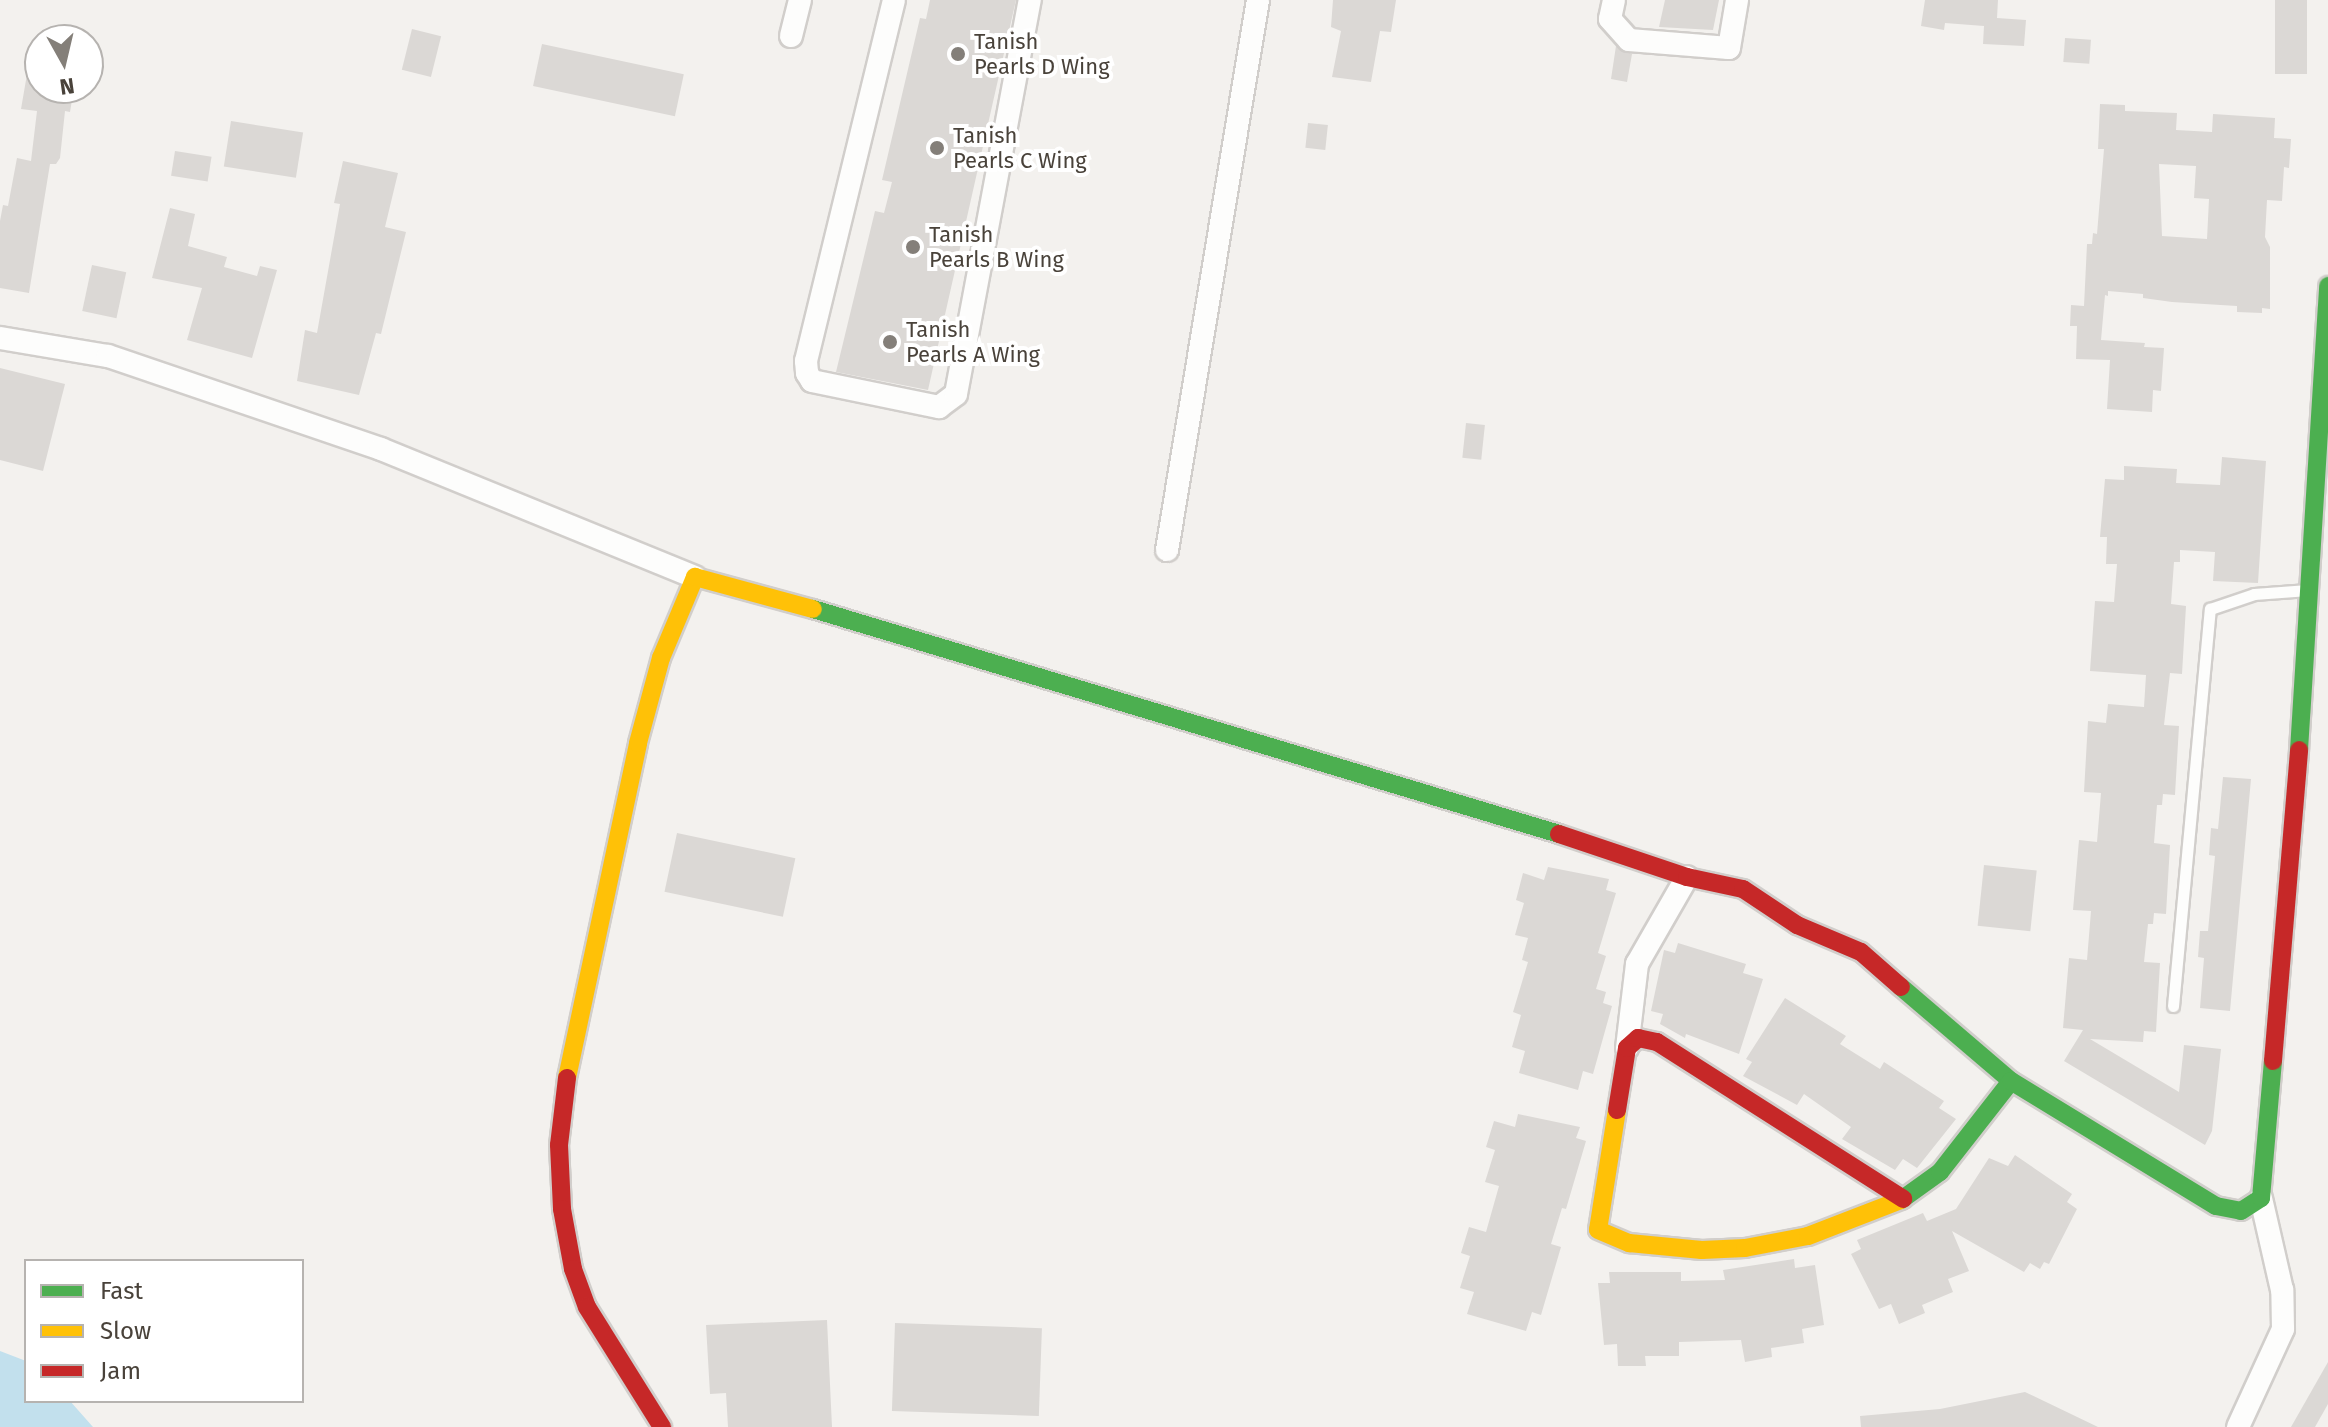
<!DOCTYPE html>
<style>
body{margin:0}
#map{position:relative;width:2328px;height:1427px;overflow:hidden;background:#f3f1ee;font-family:"Fira Sans",sans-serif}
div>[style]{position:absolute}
.water>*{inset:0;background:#c2e0ed}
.building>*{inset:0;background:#dbd8d5;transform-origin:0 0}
.roads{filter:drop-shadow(2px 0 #d1cecb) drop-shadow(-2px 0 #d1cecb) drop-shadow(0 2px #d1cecb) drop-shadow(0 -2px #d1cecb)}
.lane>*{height:11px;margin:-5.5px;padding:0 5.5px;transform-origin:5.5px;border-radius:5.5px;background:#fdfdfc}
.street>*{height:22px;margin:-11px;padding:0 11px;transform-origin:11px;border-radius:11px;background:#fdfdfc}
.fast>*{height:18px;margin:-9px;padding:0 9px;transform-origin:9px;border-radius:9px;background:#4caf50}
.slow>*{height:18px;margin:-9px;padding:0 9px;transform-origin:9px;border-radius:9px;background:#ffc107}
.jam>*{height:18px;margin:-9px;padding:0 9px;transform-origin:9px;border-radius:9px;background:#c62828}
.dots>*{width:22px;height:22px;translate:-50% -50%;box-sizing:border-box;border:4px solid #fff;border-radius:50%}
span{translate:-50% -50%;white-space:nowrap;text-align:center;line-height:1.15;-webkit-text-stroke:8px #fff;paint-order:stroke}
.poi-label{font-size:22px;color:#49423a}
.left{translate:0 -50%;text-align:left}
.legend{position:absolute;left:24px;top:1259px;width:280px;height:144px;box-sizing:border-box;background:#fff;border:2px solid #b6b3b0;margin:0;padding:10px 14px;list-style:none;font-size:24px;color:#49423a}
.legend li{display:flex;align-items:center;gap:16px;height:40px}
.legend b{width:40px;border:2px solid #b6b3b0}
.north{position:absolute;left:24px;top:24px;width:80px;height:80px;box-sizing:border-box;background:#fff;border:2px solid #b6b3b0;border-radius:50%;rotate:172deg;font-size:22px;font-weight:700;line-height:32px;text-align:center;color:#49423a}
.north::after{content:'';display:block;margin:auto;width:28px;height:36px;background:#847f79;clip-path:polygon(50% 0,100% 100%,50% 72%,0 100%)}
</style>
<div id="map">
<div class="water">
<div style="clip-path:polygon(0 1351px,26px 1361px,26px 1401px,70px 1401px,93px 1427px,0 1427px)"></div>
</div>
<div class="building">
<div style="clip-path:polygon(930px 0,1016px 0,928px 390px,836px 372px,875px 211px,884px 213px,892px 182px,882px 180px,920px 18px,926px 19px)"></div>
<div style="clip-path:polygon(1333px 0,1396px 0,1391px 32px,1380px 31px,1371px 82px,1332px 77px,1341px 31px,1331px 27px)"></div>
<div style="clip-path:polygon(1665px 0,1719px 0,1713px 30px,1659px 27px)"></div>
<div style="clip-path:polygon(1925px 0,1998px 0,1997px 18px,2026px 20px,2024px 46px,1983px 44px,1984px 26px,1945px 23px,1944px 30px,1921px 26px)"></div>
<div style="left:2275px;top:0;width:32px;height:74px"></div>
<div style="left:412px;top:29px;width:30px;height:42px;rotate:14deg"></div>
<div style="left:2065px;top:38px;width:26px;height:24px;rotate:4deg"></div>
<div style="left:542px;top:44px;width:145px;height:43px;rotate:12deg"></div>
<div style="clip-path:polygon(1616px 46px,1632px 54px,1627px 82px,1611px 79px)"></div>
<div style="clip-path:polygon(31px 51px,40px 52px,40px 88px,74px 88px,70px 112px,65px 111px,60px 158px,56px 164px,50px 164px,29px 293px,0 288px,0 221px,3px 205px,8px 206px,17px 158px,31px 161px,37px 111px,21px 109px)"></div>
<div style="clip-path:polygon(evenodd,2100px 104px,2125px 105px,2125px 111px,2177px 113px,2176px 130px,2212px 132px,2213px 114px,2275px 118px,2274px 138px,2291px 139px,2289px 168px,2284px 167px,2282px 201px,2267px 200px,2265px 237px,2270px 247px,2270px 309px,2262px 308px,2262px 313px,2237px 312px,2237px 306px,2172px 302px,2143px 298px,2143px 294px,2108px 291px,2108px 296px,2105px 295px,2101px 340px,2145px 343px,2144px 347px,2164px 348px,2161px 391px,2153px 390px,2152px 412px,2107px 409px,2110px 360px,2076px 359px,2077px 326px,2070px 326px,2071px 305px,2084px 306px,2087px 244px,2092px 244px,2093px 233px,2097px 234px,2104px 149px,2098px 149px,2100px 104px,2159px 164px,2196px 166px,2194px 198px,2209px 199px,2207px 239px,2162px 236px,2159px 164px)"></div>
<div style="left:231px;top:121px;width:73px;height:46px;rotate:9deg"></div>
<div style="left:1308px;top:123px;width:20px;height:25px;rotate:6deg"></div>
<div style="left:175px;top:151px;width:37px;height:25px;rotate:9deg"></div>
<div style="clip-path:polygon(343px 161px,398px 173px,385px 227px,406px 232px,381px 334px,376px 333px,359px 395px,297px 381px,305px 330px,317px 333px,340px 204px,334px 203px)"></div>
<div style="clip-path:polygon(170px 208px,195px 214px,188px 246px,227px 257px,224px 267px,257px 276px,260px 266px,277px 270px,252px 358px,187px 340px,202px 288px,152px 278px)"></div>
<div style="left:92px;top:265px;width:35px;height:47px;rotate:12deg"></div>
<div style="clip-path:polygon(0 368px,65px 384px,43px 471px,0 460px)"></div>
<div style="left:1466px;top:423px;width:19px;height:35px;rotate:6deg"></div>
<div style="clip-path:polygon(2222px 457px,2266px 461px,2258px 583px,2213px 581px,2215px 552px,2180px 550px,2180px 562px,2174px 562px,2171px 604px,2186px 606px,2182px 674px,2170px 673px,2164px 725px,2179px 726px,2175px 795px,2163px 794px,2162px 805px,2157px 805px,2154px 843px,2170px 845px,2166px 914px,2154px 913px,2153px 924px,2148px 924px,2144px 962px,2160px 963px,2156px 1032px,2144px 1031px,2143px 1042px,2090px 1039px,2179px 1092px,2184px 1045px,2221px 1049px,2212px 1131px,2205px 1145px,2064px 1061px,2083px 1030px,2063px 1028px,2069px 958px,2087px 960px,2091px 911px,2073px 910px,2079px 840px,2097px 842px,2101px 793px,2084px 792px,2088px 721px,2106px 723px,2108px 704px,2144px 707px,2146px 675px,2090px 671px,2095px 601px,2114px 602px,2117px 564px,2106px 564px,2107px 537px,2100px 537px,2105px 479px,2124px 480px,2124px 466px,2177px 469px,2176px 483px,2220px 485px)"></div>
<div style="clip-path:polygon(2223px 777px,2251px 779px,2230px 1011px,2200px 1008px,2204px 958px,2198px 957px,2200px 931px,2208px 931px,2215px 856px,2209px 855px,2211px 828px,2218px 829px)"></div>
<div style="left:677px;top:833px;width:121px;height:60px;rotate:12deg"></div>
<div style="left:1984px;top:865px;width:53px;height:61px;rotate:6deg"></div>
<div style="clip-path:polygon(1548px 867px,1609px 879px,1606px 890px,1616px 893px,1598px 953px,1606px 956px,1596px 989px,1606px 992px,1603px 1003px,1612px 1006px,1593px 1074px,1583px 1071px,1578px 1090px,1519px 1073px,1525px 1051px,1512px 1047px,1521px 1015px,1513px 1012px,1528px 962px,1522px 960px,1528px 938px,1515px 935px,1524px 903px,1516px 900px,1523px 873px,1544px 880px)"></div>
<div style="clip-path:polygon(1678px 943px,1746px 964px,1743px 973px,1763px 979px,1739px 1054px,1686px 1034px,1685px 1038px,1660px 1024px,1663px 1014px,1651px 1011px,1664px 950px,1675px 953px)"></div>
<div style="clip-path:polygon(1785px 998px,1846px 1036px,1840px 1044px,1880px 1069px,1884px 1062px,1944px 1101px,1939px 1108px,1956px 1119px,1917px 1168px,1903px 1159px,1895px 1170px,1842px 1139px,1851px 1127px,1804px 1094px,1797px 1105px,1743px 1076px,1752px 1062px,1746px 1059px)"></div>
<div style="clip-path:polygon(1518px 1114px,1580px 1127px,1576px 1138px,1586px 1141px,1566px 1209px,1562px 1208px,1551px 1244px,1561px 1247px,1541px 1315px,1532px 1312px,1526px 1331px,1467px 1314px,1474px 1292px,1460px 1288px,1470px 1256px,1461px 1253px,1469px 1227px,1486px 1232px,1499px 1186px,1485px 1182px,1495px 1150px,1486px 1147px,1494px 1121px,1515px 1127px)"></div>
<div style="clip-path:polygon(2015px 1155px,2072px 1194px,2067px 1202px,2077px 1209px,2049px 1264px,2044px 1262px,2040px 1269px,2030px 1263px,2024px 1272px,1952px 1231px,1969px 1271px,1948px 1279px,1953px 1292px,1922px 1305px,1925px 1313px,1899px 1324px,1891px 1304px,1879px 1309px,1851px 1254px,1861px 1249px,1857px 1240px,1923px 1213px,1927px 1221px,1956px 1209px,1989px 1158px,2008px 1166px)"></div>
<div style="clip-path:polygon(1794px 1259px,1795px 1268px,1815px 1265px,1824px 1325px,1802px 1329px,1804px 1343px,1771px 1348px,1772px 1357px,1745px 1362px,1741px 1340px,1679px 1342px,1679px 1356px,1645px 1356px,1646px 1366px,1618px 1366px,1617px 1344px,1604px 1345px,1598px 1283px,1610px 1283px,1609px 1272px,1681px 1272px,1681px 1281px,1725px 1280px,1723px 1270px)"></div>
<div style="clip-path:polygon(827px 1320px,832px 1427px,728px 1427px,726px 1393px,710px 1394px,706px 1325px)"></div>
<div style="left:895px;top:1323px;width:147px;height:88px;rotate:2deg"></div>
<div style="clip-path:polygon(2328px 1362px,2328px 1404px,2315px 1427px,2291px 1427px)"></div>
<div style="clip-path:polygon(2025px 1392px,2098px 1427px,1861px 1427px,1860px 1416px,1940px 1409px)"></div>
</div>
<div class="roads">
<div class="lane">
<div style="left:2173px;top:1006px;width:399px;rotate:-84.7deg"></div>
<div style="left:2210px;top:609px;width:46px;rotate:-18.8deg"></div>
<div style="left:2254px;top:594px;width:54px;rotate:-4.2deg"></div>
</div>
<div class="street">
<div style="left:894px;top:0;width:372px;rotate:103.7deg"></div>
<div style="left:806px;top:361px;width:12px;rotate:85deg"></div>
<div style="left:807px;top:373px;width:9px;rotate:58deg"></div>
<div style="left:812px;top:381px;width:130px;rotate:11.6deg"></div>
<div style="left:939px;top:407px;width:21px;rotate:-37deg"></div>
<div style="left:956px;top:394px;width:401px;rotate:-79.4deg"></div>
<div style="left:1614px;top:0;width:19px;rotate:102deg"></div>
<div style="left:1610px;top:19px;width:28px;rotate:48deg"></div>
<div style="left:1629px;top:40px;width:100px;rotate:4.6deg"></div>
<div style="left:1729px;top:48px;width:49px;rotate:-80.5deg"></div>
<div style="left:791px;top:36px;width:37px;rotate:-76deg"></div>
<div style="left:0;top:338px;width:109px;rotate:9.5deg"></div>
<div style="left:108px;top:356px;width:288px;rotate:18.8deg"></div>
<div style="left:381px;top:449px;width:339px;rotate:22.2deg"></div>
<div style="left:1167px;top:550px;width:557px;rotate:-80.61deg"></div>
<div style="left:1627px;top:1048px;width:85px;rotate:-83.2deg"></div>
<div style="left:1637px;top:964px;width:100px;rotate:-60.1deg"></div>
<div style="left:2238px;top:1427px;width:108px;rotate:-65.3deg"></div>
<div style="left:2283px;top:1329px;width:39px;rotate:-91deg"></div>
<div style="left:2282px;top:1290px;width:94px;rotate:-102.9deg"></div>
</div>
<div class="fast">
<div style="left:813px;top:609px;width:779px;rotate:16.78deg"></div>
<div style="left:2299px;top:750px;width:465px;rotate:-86.4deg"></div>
<div style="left:1901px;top:987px;width:145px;rotate:40.5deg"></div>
<div style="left:1901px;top:1200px;width:48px;rotate:-35.7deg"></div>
<div style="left:1940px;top:1172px;width:115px;rotate:-52deg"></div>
<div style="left:2011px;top:1081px;width:240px;rotate:31.4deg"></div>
<div style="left:2216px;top:1206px;width:25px;rotate:11deg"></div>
<div style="left:2241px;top:1211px;width:24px;rotate:-33deg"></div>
<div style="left:2261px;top:1198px;width:138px;rotate:-85deg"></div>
</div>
<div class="slow">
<div style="left:567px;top:1078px;width:342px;rotate:-78deg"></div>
<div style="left:638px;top:743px;width:88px;rotate:-74.9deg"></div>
<div style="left:661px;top:658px;width:88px;rotate:-67.2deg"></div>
<div style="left:695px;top:577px;width:122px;rotate:15.2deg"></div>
<div style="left:1617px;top:1110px;width:121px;rotate:99deg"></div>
<div style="left:1598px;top:1230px;width:34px;rotate:23deg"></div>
<div style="left:1629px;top:1243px;width:73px;rotate:5.5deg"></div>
<div style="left:1702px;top:1250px;width:43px;rotate:-2.7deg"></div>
<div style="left:1745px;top:1248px;width:64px;rotate:-10.8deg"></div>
<div style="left:1808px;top:1236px;width:100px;rotate:-21.2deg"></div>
</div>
<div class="jam">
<div style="left:1559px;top:834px;width:135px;rotate:18.6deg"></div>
<div style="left:1687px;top:877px;width:57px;rotate:12.1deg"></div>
<div style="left:1743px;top:889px;width:65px;rotate:33.7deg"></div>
<div style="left:1797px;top:925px;width:69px;rotate:22.9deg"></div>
<div style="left:1861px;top:952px;width:53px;rotate:41.2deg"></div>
<div style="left:2273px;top:1061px;width:312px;rotate:-85.2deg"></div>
<div style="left:567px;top:1078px;width:67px;rotate:96.8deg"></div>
<div style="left:559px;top:1145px;width:64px;rotate:87.3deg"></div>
<div style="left:562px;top:1209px;width:61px;rotate:79.6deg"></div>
<div style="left:573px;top:1269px;width:40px;rotate:69.8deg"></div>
<div style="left:587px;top:1307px;width:142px;rotate:58deg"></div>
<div style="left:1617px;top:1110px;width:63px;rotate:-80.8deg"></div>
<div style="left:1627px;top:1048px;width:15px;rotate:-42deg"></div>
<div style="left:1638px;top:1038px;width:19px;rotate:12deg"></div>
<div style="left:1657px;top:1042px;width:292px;rotate:32.5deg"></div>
</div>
</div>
<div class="dots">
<div style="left:958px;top:54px;background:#847f79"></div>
<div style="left:937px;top:148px;background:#847f79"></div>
<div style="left:913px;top:247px;background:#847f79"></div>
<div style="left:890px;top:342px;background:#847f79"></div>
</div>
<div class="poi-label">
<span class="left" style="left:974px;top:54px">Tanish<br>Pearls D Wing</span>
<span class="left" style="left:953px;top:148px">Tanish<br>Pearls C Wing</span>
<span class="left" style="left:929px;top:247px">Tanish<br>Pearls B Wing</span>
<span class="left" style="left:906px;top:342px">Tanish<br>Pearls A Wing</span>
</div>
<ul class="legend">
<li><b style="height:10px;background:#4caf50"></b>Fast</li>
<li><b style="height:10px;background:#ffc107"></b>Slow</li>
<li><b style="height:10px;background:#c62828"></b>Jam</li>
</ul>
<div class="north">N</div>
</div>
